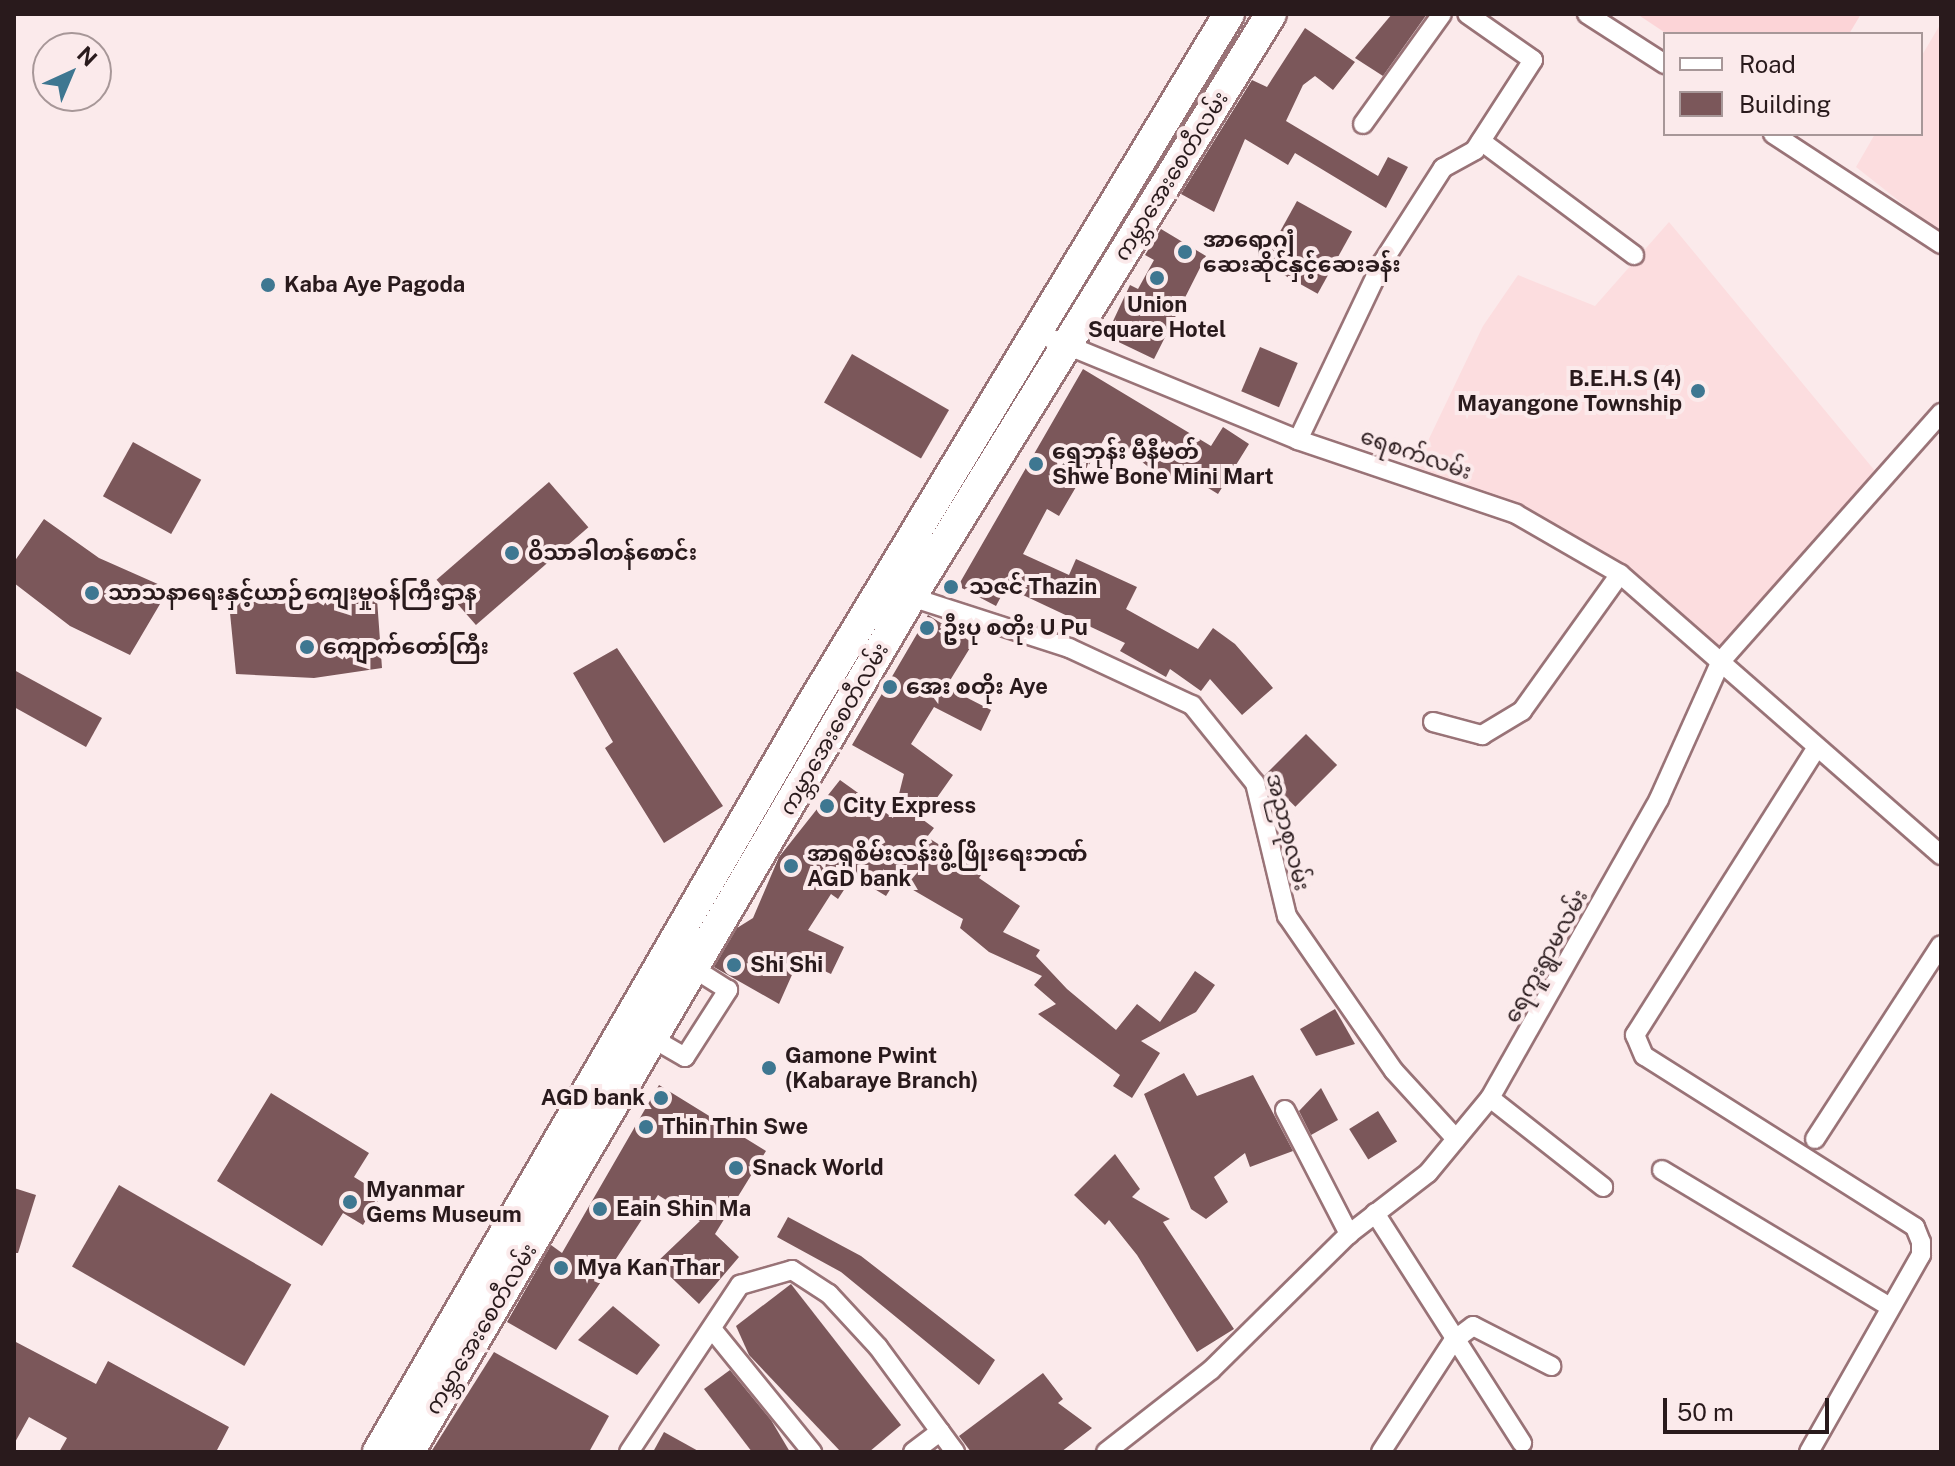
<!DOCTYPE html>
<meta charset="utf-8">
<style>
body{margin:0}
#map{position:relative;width:1955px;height:1466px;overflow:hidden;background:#fbeaeb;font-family:"Public Sans","Noto Sans Myanmar",sans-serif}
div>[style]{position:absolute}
.built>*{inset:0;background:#fcdddf}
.green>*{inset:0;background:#fcd4d7}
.building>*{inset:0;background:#7b575a;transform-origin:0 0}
.roads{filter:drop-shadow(2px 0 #997377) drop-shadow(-2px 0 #997377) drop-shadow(0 2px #997377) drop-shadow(0 -2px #997377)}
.minor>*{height:18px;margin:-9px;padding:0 9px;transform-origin:9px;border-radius:9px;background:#fff}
.primary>*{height:30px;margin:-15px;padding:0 15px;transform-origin:15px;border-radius:15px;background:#fff}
.dots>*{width:22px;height:22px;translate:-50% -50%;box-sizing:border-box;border:4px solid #fbeaeb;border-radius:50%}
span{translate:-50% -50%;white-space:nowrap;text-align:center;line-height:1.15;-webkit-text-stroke:8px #fbeaeb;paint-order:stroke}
.street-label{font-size:22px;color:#291a1c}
.poi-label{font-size:22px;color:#291a1c;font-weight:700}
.left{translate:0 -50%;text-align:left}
.right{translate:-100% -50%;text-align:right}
.frame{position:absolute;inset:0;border:16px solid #291a1c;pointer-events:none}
.legend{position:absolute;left:1663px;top:32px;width:260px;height:104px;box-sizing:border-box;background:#fbeaeb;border:2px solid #a79798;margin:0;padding:10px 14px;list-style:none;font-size:24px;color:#291a1c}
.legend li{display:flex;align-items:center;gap:16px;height:40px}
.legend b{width:40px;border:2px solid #a79798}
.north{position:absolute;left:32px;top:32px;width:80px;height:80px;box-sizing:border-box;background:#fbeaeb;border:2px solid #a79798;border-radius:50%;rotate:44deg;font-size:22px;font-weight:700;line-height:32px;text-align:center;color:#291a1c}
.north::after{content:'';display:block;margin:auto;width:28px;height:36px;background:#3e7791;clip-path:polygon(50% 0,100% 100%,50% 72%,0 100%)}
.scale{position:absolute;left:1663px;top:1398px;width:166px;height:36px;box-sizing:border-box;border:4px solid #291a1c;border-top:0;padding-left:10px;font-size:24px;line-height:28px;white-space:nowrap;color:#291a1c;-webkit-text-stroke:6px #fbeaeb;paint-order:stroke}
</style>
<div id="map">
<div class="built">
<div style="clip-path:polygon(1941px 23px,1941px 234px,1856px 167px,1875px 134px,1921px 134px,1921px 57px)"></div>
<div style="clip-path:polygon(1669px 222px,1885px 483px,1721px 661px,1516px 514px,1414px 470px,1483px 326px,1518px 275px,1595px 306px)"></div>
</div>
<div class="green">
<div style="clip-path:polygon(1637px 14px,1861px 14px,1849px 34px,1667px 34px)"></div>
</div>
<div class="building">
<div style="clip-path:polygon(1392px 14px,1427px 14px,1383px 76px,1355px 58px)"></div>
<div style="clip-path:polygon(1305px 28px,1355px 62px,1333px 90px,1315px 76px,1303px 85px,1286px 121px,1378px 176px,1388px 157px,1408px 167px,1386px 208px,1295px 153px,1288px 165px,1245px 139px,1214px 212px,1181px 194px,1252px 80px,1267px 87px)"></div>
<div style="left:1297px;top:201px;width:63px;height:71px;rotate:29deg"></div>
<div style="clip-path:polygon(1161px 229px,1206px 256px,1154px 359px,1106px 336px,1130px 285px,1138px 289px,1154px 260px,1145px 255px)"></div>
<div style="left:1260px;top:347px;width:41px;height:48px;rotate:23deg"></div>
<div style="left:852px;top:354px;width:112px;height:56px;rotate:30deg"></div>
<div style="clip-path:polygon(1083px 369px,1211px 446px,1223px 427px,1249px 444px,1218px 494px,1187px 475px,1182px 484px,1156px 473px,1107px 434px,1059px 516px,1047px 509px,1023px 554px,1069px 575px,1076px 559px,1137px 587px,1126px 609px,1198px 649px,1213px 628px,1235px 644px,1273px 688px,1242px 715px,1210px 679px,1201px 691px,1170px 669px,1166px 677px,1120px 651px,1125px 643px,1006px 587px,996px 606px,958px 586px)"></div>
<div style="left:133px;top:442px;width:78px;height:62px;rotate:29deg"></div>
<div style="left:549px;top:482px;width:60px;height:149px;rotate:49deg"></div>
<div style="clip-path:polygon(44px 519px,99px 558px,160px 585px,160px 604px,130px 655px,70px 626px,14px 583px,14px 562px)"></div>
<div style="clip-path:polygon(364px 592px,377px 599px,382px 668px,314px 678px,236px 674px,230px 613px,242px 601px,305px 604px)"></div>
<div style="clip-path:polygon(928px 615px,973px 643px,946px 687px,991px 710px,981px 731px,934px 707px,911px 744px,953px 775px,922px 819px,934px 828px,927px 837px,983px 872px,979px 878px,1020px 906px,1003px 932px,1040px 950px,1036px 956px,1067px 989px,1116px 1030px,1137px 1004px,1160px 1022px,1195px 971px,1215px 985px,1196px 1012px,1141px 1041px,1160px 1053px,1132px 1098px,1113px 1086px,1120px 1075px,1038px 1014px,1056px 1004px,1034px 985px,1042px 976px,989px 952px,960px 928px,963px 919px,896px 880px,886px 896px,853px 876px,838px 899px,831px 894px,808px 930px,844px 947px,831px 974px,799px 959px,779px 1004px,714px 967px,737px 928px,753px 918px,779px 857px,840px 780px,893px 818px,904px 774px,852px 745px)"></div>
<div style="clip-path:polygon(617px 648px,723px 806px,664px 843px,605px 748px,613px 742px,573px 673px)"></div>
<div style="clip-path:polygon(14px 670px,102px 718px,86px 747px,14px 707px)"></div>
<div style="left:1306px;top:734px;width:44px;height:59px;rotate:45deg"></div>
<div style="clip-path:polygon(1335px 1009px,1355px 1044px,1316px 1056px,1300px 1029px)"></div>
<div style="clip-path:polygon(1184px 1073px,1197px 1096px,1253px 1075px,1293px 1151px,1250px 1167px,1245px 1153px,1214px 1177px,1228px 1202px,1206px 1219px,1191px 1209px,1144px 1094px)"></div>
<div style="clip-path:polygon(659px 1085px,766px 1151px,715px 1234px,739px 1257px,699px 1304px,656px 1263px,700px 1221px,658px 1195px,556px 1350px,507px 1322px,551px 1245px,562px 1253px)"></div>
<div style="clip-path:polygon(1321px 1088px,1338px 1120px,1311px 1135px,1299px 1111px)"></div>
<div style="clip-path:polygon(271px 1093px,369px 1153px,354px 1177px,382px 1194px,363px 1225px,343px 1213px,322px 1246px,217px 1181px)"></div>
<div style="left:1378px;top:1111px;width:36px;height:34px;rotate:58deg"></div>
<div style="clip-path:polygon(1115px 1154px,1140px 1189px,1132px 1197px,1170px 1219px,1163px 1222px,1234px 1329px,1197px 1352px,1137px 1255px,1109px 1220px,1105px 1225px,1074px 1195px)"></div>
<div style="left:119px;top:1185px;width:199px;height:94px;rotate:30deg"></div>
<div style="clip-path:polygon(14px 1188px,36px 1195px,18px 1253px,14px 1253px)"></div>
<div style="clip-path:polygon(788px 1217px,861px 1256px,995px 1360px,979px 1385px,841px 1272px,777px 1237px)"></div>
<div style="clip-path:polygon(791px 1284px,901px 1425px,869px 1452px,841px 1452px,749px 1355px,736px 1326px)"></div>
<div style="clip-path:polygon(613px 1306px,660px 1345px,637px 1375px,578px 1340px)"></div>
<div style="clip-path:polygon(14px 1341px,96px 1384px,108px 1361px,229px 1427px,216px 1452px,59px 1452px,67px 1438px,29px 1417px,14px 1444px)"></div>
<div style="clip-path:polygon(494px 1352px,609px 1416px,589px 1452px,431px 1452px)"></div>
<div style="clip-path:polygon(730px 1370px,771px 1420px,790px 1452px,752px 1452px,704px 1389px)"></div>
<div style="clip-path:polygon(1043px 1373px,1063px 1399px,1058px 1403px,1092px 1428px,1061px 1452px,971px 1452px,959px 1436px)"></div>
<div style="clip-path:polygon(664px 1432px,700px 1452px,653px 1452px)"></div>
</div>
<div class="roads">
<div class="minor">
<div style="left:1587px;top:14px;width:93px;rotate:32.7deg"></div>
<div style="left:1363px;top:124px;width:135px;rotate:-54.3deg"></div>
<div style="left:1773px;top:134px;width:201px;rotate:33.2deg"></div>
<div style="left:1481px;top:141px;width:191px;rotate:36.7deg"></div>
<div style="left:1035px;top:332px;width:284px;rotate:22.3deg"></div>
<div style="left:1298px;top:440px;width:230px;rotate:18.7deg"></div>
<div style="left:1516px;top:514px;width:120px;rotate:30deg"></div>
<div style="left:1620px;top:574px;width:427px;rotate:41.2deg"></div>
<div style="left:1298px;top:440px;width:196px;rotate:-64.6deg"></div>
<div style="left:1382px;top:263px;width:113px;rotate:-57.3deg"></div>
<div style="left:1443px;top:168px;width:37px;rotate:-29deg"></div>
<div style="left:1475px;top:150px;width:107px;rotate:-57.2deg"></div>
<div style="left:1533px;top:60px;width:80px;rotate:-145.1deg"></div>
<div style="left:911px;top:597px;width:166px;rotate:17.9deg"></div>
<div style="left:1069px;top:648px;width:136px;rotate:24.9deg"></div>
<div style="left:1192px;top:705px;width:100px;rotate:51.1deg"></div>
<div style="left:1255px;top:783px;width:137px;rotate:76.5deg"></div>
<div style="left:1287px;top:916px;width:188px;rotate:55.4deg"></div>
<div style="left:1394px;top:1071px;width:92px;rotate:47.6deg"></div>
<div style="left:1433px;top:722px;width:51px;rotate:14.9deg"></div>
<div style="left:1482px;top:735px;width:47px;rotate:-31deg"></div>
<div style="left:1522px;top:711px;width:168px;rotate:-54.4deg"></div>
<div style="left:652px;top:1038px;width:38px;rotate:30deg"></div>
<div style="left:685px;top:1057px;width:80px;rotate:-57.3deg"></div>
<div style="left:728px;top:990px;width:41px;rotate:-147.8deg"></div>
<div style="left:1490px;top:1098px;width:144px;rotate:38.2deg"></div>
<div style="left:1285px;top:1110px;width:140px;rotate:62.7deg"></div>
<div style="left:1815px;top:1139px;width:231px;rotate:-57deg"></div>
<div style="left:1662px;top:1170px;width:266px;rotate:31deg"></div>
<div style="left:1375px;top:1213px;width:273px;rotate:57.4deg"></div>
<div style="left:712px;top:1329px;width:159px;rotate:50.9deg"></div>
<div style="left:629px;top:1452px;width:201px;rotate:-56.4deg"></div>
<div style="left:740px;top:1285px;width:54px;rotate:-16.1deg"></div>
<div style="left:792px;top:1270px;width:44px;rotate:33deg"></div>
<div style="left:829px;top:1294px;width:72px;rotate:47.2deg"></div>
<div style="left:878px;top:1347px;width:130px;rotate:53.7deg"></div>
<div style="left:913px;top:1452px;width:34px;rotate:-37deg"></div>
<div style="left:1106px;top:1452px;width:133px;rotate:-38deg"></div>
<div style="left:1211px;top:1370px;width:194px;rotate:-44.6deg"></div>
<div style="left:1349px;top:1234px;width:100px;rotate:-37.7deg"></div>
<div style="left:1428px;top:1173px;width:97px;rotate:-50.4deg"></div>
<div style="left:1490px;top:1098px;width:343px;rotate:-60.5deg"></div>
<div style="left:1659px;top:799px;width:151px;rotate:-65.8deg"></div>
<div style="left:1721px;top:661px;width:332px;rotate:-48.4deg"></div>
<div style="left:1381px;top:1452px;width:132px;rotate:-57deg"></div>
<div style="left:1453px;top:1341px;width:25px;rotate:-37deg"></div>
<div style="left:1473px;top:1326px;width:88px;rotate:27.1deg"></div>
<div style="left:1809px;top:1452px;width:227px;rotate:-60.4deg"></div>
<div style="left:1921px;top:1255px;width:13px;rotate:-90deg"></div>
<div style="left:1921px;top:1242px;width:16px;rotate:-112deg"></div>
<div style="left:1915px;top:1227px;width:320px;rotate:-147.7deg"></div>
<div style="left:1644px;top:1056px;width:23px;rotate:-113deg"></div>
<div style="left:1635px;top:1035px;width:338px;rotate:-57.7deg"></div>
</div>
<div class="primary">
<div style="left:378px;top:1452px;width:861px;rotate:-59.89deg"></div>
<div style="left:810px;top:707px;width:810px;rotate:-58.84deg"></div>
<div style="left:409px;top:1452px;width:991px;rotate:-59.58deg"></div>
<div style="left:911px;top:597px;width:685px;rotate:-58.3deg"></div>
</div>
</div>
<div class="dots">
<div style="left:1185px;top:252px;background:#3e7791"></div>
<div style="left:1157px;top:278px;background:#3e7791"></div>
<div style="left:268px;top:285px;background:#3e7791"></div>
<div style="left:1698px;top:391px;background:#3e7791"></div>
<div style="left:1036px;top:464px;background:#3e7791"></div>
<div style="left:512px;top:553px;background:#3e7791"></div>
<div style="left:951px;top:587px;background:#3e7791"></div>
<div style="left:92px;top:593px;background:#3e7791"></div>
<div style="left:927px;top:628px;background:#3e7791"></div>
<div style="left:307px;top:647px;background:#3e7791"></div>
<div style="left:890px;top:687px;background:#3e7791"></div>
<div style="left:827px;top:806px;background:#3e7791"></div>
<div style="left:791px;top:866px;background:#3e7791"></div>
<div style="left:734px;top:965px;background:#3e7791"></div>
<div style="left:769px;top:1068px;background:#3e7791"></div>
<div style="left:661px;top:1098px;background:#3e7791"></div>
<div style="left:646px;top:1127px;background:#3e7791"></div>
<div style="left:736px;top:1168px;background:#3e7791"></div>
<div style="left:350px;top:1202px;background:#3e7791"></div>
<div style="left:600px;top:1209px;background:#3e7791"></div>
<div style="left:561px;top:1268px;background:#3e7791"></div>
</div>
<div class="street-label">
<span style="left:1171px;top:176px;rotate:-58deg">ကမ္ဘာအေးစေတီလမ်း</span>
<span style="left:1416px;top:454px;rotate:19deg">ရေစက်လမ်း</span>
<span style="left:834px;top:729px;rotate:-60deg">ကမ္ဘာအေးစေတီလမ်း</span>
<span style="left:1288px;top:832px;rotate:76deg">အညာစုလမ်း</span>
<span style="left:1546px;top:956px;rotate:-61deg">ရေကူးရွာမလမ်း</span>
<span style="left:481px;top:1329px;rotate:-59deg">ကမ္ဘာအေးစေတီလမ်း</span>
</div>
<div class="poi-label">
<span class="left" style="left:1203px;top:252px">အာရောဂျံ<br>ဆေးဆိုင်နှင့်ဆေးခန်း</span>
<span class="left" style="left:284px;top:285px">Kaba Aye Pagoda</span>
<span style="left:1157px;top:317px">Union<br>Square Hotel</span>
<span class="right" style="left:1682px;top:391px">B.E.H.S (4)<br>Mayangone Township</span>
<span class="left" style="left:1052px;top:464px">ရွှေဘုန်း မီနီမတ်<br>Shwe Bone Mini Mart</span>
<span class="left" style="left:528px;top:553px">ဝိသာခါတန်စောင်း</span>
<span class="left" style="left:969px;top:587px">သဇင် Thazin</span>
<span class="left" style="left:108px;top:593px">သာသနာရေးနှင့်ယာဉ်ကျေးမှုဝန်ကြီးဌာန</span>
<span class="left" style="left:943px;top:628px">ဦးပု စတိုး U Pu</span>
<span class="left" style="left:323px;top:647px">ကျောက်တော်ကြီး</span>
<span class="left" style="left:906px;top:687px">အေး စတိုး Aye</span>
<span class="left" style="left:843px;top:806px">City Express</span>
<span class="left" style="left:807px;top:866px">အာရှစိမ်းလန်းဖွံ့ဖြိုးရေးဘဏ်<br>AGD bank</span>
<span class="left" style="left:750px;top:965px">Shi Shi</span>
<span class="left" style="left:785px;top:1068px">Gamone Pwint<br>(Kabaraye Branch)</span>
<span class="right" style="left:645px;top:1098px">AGD bank</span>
<span class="left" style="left:662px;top:1127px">Thin Thin Swe</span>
<span class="left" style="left:752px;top:1168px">Snack World</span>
<span class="left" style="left:366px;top:1202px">Myanmar<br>Gems Museum</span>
<span class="left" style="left:616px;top:1209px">Eain Shin Ma</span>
<span class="left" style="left:577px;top:1268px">Mya Kan Thar</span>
</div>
<div class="frame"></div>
<ul class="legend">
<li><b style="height:10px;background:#fff"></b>Road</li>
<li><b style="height:22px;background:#7b575a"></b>Building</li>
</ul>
<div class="north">N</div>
<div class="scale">50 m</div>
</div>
